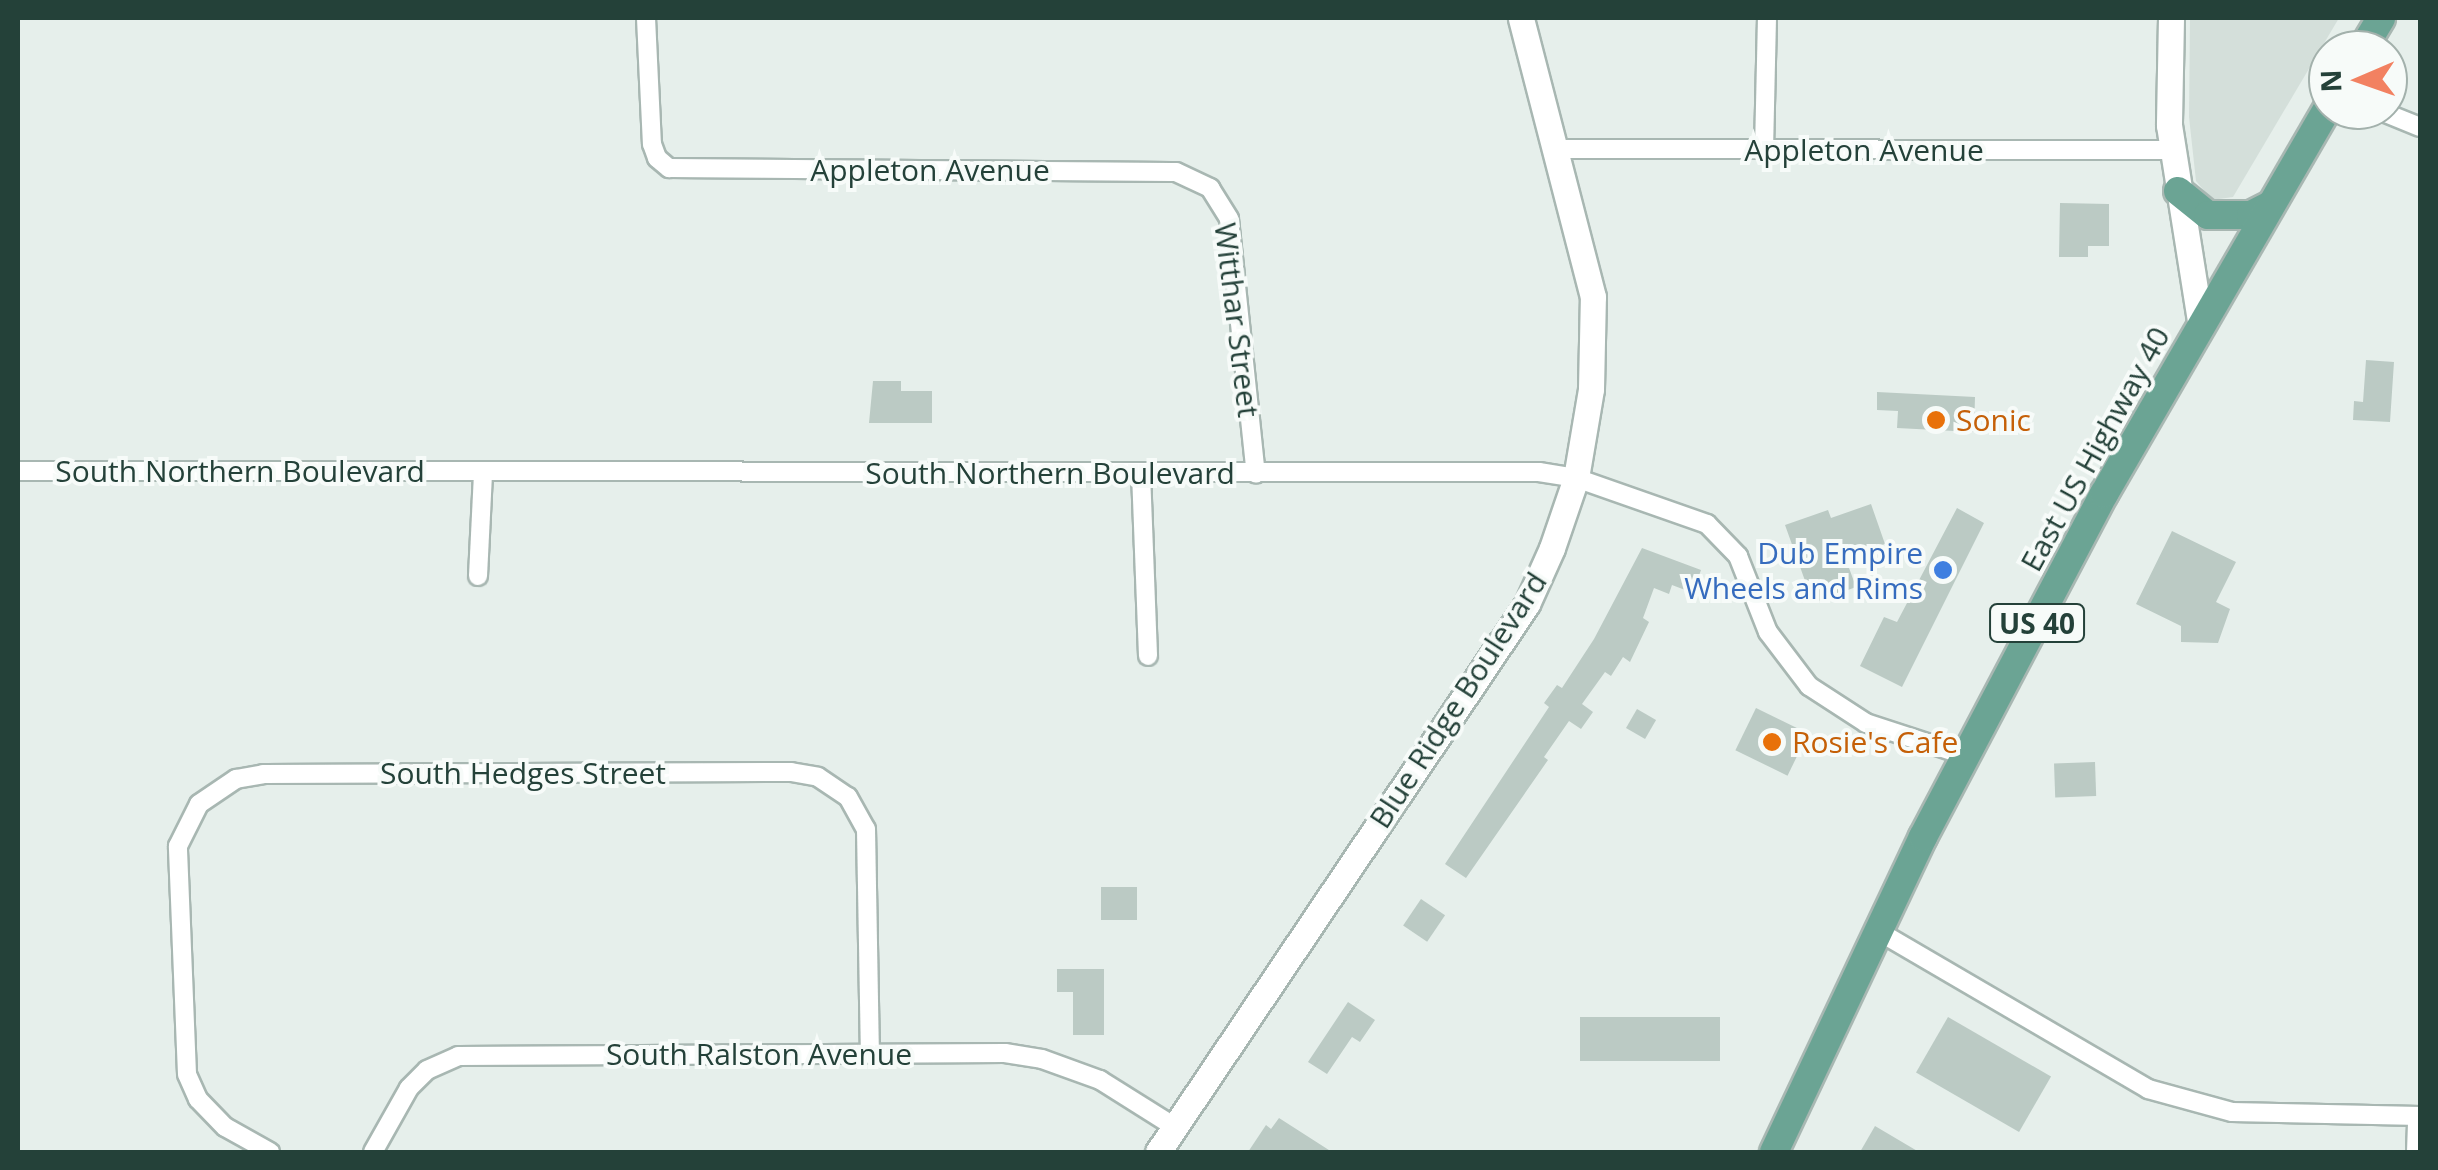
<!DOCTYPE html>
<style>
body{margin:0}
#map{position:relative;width:2438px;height:1170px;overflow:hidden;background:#e6efeb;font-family:"Open Sans",sans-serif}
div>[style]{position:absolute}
.built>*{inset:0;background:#d4dfda}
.building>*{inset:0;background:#bbcac4;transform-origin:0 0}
.roads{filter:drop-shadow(2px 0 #a8b7b2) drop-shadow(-2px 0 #a8b7b2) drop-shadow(0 2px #a8b7b2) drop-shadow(0 -2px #a8b7b2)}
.street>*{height:18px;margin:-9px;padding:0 9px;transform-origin:9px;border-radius:9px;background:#fff}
.secondary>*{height:25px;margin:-12.5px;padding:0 12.5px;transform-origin:12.5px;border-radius:12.5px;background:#fff}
.primary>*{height:28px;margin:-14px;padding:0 14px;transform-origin:14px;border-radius:14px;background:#6ba494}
.dots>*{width:28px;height:28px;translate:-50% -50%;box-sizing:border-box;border:5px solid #f7fbf9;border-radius:50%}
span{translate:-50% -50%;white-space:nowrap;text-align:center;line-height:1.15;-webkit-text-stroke:8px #f7fbf9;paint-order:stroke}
.shield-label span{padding:2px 8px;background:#f7fbf9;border:2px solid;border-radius:8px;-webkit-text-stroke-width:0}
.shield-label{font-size:28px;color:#244139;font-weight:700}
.street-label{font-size:30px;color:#244139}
.food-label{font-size:30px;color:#c56008}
.left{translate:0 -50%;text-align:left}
.shop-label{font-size:30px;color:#366cbe}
.right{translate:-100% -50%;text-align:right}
.frame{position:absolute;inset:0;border:20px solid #244139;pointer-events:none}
.north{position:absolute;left:2308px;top:30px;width:100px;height:100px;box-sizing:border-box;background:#f7fbf9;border:2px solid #a3b1ac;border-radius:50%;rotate:268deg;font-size:28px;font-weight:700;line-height:40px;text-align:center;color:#244139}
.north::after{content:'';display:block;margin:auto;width:35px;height:45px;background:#f28161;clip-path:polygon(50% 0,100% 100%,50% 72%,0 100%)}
</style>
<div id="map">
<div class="built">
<div style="clip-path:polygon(2190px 18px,2339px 18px,2233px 197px,2212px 200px,2196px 181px,2189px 117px)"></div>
</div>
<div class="building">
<div style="clip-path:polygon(2060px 203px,2109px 204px,2109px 246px,2088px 246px,2088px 257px,2059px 257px)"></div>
<div style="clip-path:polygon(2366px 360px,2394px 362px,2390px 422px,2353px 420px,2354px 401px,2363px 402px)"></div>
<div style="clip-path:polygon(873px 381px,901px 381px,901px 391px,932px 391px,932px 423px,869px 423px)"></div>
<div style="clip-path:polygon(1877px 392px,1975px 397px,1974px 432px,1897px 428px,1898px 411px,1877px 410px)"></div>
<div style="clip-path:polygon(1871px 504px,1885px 544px,1845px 557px,1856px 587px,1813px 603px,1785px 525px,1828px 510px,1831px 518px)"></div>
<div style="clip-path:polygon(1957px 508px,1984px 523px,1902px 687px,1860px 666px,1884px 617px,1897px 622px)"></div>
<div style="clip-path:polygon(2172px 531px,2236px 562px,2216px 602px,2230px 609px,2218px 643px,2181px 642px,2181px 626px,2136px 604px)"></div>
<div style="clip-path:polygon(1642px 548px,1701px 570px,1693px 593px,1672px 585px,1669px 594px,1654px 588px,1643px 618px,1649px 622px,1630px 662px,1623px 657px,1611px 676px,1605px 672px,1582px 704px,1593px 712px,1581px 729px,1569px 721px,1544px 757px,1548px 760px,1466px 878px,1445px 864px,1549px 707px,1544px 703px,1557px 685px,1562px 688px,1594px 639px)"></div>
<div style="left:1756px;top:708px;width:58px;height:47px;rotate:26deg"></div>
<div style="left:1637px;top:709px;width:22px;height:22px;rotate:30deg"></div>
<div style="left:2095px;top:762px;width:34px;height:41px;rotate:88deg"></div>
<div style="left:1101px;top:887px;width:36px;height:33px"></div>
<div style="left:1421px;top:899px;width:29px;height:32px;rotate:34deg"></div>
<div style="clip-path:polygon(1057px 969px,1104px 969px,1104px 1035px,1073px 1035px,1073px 992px,1057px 992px)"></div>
<div style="clip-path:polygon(1348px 1002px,1375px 1020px,1360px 1042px,1352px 1037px,1327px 1074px,1308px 1062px)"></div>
<div style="left:1720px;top:1017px;width:44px;height:140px;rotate:90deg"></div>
<div style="left:1948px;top:1017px;width:119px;height:64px;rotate:30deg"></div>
<div style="clip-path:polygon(1279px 1118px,1332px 1152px,1248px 1152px,1266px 1125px,1271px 1129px)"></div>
<div style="clip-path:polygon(1875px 1126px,1919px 1152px,1860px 1152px)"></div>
</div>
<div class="roads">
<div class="street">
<div style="left:646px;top:18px;width:126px;rotate:87.3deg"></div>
<div style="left:652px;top:144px;width:15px;rotate:70deg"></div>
<div style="left:657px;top:158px;width:16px;rotate:40deg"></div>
<div style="left:669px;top:168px;width:507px;rotate:0.45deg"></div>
<div style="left:1176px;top:172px;width:38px;rotate:25deg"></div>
<div style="left:1210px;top:188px;width:36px;rotate:58deg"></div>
<div style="left:1229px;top:219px;width:256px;rotate:84deg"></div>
<div style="left:2378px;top:110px;width:45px;rotate:22deg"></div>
<div style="left:1556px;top:149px;width:616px;rotate:0.09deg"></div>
<div style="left:1764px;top:150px;width:132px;rotate:-88.7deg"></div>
<div style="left:18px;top:471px;width:1521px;rotate:0.04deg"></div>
<div style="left:1539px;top:472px;width:37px;rotate:9deg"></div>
<div style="left:1576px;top:478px;width:139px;rotate:19.3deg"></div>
<div style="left:1707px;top:524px;width:45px;rotate:45.9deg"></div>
<div style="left:1738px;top:556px;width:82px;rotate:68.5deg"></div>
<div style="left:1768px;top:632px;width:68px;rotate:52.8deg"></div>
<div style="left:1809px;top:686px;width:68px;rotate:33deg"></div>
<div style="left:1866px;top:723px;width:106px;rotate:18.1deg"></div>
<div style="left:1141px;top:473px;width:183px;rotate:87.8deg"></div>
<div style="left:478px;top:576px;width:104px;rotate:-87.2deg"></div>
<div style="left:1878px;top:931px;width:313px;rotate:30.3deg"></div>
<div style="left:2148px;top:1089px;width:87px;rotate:15.3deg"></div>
<div style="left:2232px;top:1112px;width:188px;rotate:1.2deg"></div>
<div style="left:270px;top:1152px;width:51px;rotate:-150.9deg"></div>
<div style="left:225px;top:1127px;width:39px;rotate:-134deg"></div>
<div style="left:198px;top:1099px;width:27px;rotate:-114deg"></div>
<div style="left:187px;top:1074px;width:228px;rotate:-92.3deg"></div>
<div style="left:178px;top:846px;width:47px;rotate:-63.4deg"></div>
<div style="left:199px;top:804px;width:45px;rotate:-34deg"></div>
<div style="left:236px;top:779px;width:27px;rotate:-10deg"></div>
<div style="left:263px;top:774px;width:528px;rotate:-0.22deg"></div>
<div style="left:791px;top:772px;width:27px;rotate:10deg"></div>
<div style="left:818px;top:777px;width:36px;rotate:34deg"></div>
<div style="left:848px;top:797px;width:37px;rotate:61deg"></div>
<div style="left:866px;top:829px;width:224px;rotate:89deg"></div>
<div style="left:373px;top:1152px;width:73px;rotate:-60.6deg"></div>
<div style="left:409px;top:1088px;width:25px;rotate:-45deg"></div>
<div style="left:427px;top:1070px;width:34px;rotate:-24deg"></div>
<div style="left:458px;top:1056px;width:547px;rotate:-0.31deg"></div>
<div style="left:1005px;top:1053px;width:37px;rotate:9deg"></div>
<div style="left:1042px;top:1059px;width:62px;rotate:19.9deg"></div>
<div style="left:1100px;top:1080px;width:89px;rotate:32.1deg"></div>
<div style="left:2416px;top:1152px;width:36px;rotate:-88deg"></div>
</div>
<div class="secondary">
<div style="left:2171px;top:18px;width:107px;rotate:91.1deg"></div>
<div style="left:2169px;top:125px;width:204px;rotate:81deg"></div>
<div style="left:1158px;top:1152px;width:661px;rotate:-56.05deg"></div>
<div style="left:1527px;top:604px;width:61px;rotate:-65.9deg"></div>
<div style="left:1552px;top:548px;width:74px;rotate:-71.1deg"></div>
<div style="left:1576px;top:478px;width:90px;rotate:-80.4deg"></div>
<div style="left:1591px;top:389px;width:92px;rotate:-88.8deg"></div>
<div style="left:1593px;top:297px;width:288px;rotate:-104.5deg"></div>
</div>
<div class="primary">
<div style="left:2362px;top:50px;width:37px;rotate:-59deg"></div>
<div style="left:2178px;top:191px;width:38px;rotate:39deg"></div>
<div style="left:2208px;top:215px;width:43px"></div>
<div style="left:2251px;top:215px;width:22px;rotate:-27deg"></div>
<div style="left:1774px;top:1152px;width:348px;rotate:-64.7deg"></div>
<div style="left:1923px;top:837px;width:388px;rotate:-62.2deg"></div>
<div style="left:2104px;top:494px;width:446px;rotate:-59.9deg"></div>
</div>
</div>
<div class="dots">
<div style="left:1936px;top:420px;background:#e8710a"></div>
<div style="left:1943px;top:570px;background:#3f7fe0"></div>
<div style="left:1772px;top:742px;background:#e8710a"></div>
</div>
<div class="shield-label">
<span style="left:2037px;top:623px">US 40</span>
</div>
<div class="street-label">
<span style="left:1864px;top:150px">Appleton Avenue</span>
<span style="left:930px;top:170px">Appleton Avenue</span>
<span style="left:1237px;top:320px;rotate:83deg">Witthar Street</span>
<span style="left:2095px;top:449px;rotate:-61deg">East US Highway 40</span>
<span style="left:240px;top:471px">South Northern Boulevard</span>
<span style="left:1050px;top:473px">South Northern Boulevard</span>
<span style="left:1458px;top:700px;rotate:-57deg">Blue Ridge Boulevard</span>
<span style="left:523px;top:773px">South Hedges Street</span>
<span style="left:759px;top:1054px">South Ralston Avenue</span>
</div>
<div class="food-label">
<span class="left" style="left:1956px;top:420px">Sonic</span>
<span class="left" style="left:1792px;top:742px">Rosie's Cafe</span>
</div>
<div class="shop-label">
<span class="right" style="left:1923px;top:570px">Dub Empire<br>Wheels and Rims</span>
</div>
<div class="frame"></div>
<div class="north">N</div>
</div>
